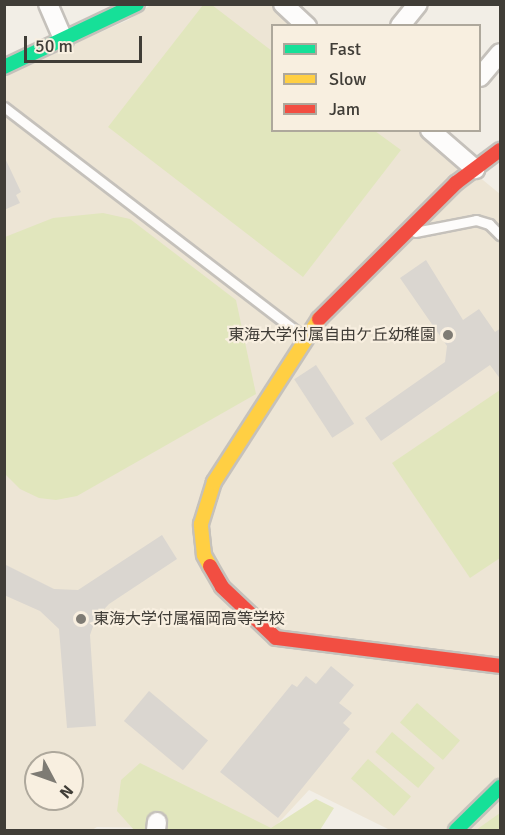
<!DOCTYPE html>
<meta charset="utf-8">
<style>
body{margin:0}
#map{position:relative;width:505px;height:835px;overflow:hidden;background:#f2eee6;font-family:Signika,"Noto Sans JP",sans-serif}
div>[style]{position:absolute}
.built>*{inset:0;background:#ede5d5}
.green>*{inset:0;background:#e1e6bd;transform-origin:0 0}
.building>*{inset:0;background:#dad6d0;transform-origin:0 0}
.roads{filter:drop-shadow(2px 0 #c5c1bb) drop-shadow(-2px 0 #c5c1bb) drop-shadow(0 2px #c5c1bb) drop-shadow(0 -2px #c5c1bb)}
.lane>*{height:9px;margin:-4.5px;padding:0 4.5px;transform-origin:4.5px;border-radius:4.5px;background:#fdfcfb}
.street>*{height:18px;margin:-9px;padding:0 9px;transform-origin:9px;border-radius:9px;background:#fdfcfb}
.fast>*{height:14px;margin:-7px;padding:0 7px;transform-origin:7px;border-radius:7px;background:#16e098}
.slow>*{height:14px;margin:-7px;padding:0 7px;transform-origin:7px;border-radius:7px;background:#ffcf43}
.jam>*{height:14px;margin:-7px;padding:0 7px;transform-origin:7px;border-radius:7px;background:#f24e42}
.dots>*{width:16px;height:16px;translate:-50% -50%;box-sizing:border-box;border:3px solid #f8efe0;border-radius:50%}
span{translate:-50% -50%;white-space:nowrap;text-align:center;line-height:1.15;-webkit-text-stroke:4.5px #f8efe0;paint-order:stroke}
.poi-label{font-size:16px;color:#403d37}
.right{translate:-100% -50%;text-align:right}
.left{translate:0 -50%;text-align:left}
.frame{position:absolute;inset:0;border:6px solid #403d37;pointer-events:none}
.legend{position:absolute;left:271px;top:24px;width:210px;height:108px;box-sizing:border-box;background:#f8efe0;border:2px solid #aea89c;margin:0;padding:8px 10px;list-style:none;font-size:18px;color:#403d37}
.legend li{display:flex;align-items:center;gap:12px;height:30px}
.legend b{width:30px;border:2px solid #aea89c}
.north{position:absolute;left:24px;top:751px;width:60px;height:60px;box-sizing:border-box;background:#f8efe0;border:2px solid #aea89c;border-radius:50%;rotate:131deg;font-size:16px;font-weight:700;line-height:24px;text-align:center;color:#403d37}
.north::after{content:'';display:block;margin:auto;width:21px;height:27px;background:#7e7b74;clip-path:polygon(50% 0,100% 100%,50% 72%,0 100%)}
.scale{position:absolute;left:24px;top:36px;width:118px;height:27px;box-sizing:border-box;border:3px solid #403d37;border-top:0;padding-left:8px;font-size:18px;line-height:21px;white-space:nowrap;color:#403d37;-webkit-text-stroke:4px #f8efe0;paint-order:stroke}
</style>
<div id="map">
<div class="built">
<div style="clip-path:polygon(evenodd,151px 5px,272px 5px,297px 25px,272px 26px,272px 130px,423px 131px,500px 194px,500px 830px,390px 830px,309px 790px,272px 830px,97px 827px,92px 830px,5px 830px,4px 75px,128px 20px,151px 5px,36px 763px,72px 763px,72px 799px,36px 799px,36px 763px)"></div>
</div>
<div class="green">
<div style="clip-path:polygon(203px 5px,212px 5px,272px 51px,272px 130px,375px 131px,401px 150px,303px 277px,108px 127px)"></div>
<div style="clip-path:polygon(103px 213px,130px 219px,236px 300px,256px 394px,77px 496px,56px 500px,39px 498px,20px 489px,5px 474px,5px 237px,53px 218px)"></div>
<div style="clip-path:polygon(500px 390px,500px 558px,470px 578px,392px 463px)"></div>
<div style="left:417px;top:703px;width:57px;height:26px;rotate:41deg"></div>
<div style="left:392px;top:732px;width:56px;height:26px;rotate:40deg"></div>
<div style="left:368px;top:759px;width:57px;height:26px;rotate:41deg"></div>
<div style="clip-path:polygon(140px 763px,271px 828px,316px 799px,334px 808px,320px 830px,134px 830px,117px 811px,121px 780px)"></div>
<div style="clip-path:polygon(500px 813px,500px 830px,476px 830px)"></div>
</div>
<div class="building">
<div style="clip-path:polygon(4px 156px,21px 192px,16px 195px,20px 203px,4px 210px)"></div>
<div style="clip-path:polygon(426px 260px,463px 320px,479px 309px,495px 332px,501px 328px,501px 380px,490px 365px,381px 441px,365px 418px,445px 362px,447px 346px,400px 278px)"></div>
<div style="left:316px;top:365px;width:70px;height:26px;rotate:57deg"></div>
<div style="clip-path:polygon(162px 535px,177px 559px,109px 604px,96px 618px,90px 635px,96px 726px,67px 728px,59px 629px,40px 611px,4px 595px,4px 564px,54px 589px,78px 590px)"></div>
<div style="clip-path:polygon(331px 666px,354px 685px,339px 703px,352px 713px,343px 723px,350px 729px,278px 818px,220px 772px,292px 684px,297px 687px,306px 676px,316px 684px)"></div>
<div style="left:149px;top:691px;width:77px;height:39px;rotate:40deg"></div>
</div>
<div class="roads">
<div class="lane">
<div style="left:4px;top:107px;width:376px;rotate:37.5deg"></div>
<div style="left:415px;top:232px;width:62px;rotate:-11.1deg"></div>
<div style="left:476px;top:220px;width:14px;rotate:17deg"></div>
<div style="left:489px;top:224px;width:16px;rotate:45deg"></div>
</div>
<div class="street">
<div style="left:48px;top:4px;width:40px;rotate:66.6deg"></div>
<div style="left:283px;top:4px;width:33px;rotate:43deg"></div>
<div style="left:400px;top:26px;width:28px;rotate:-51deg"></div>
<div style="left:480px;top:77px;width:31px;rotate:-50deg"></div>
<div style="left:430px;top:130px;width:60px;rotate:40.9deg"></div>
<div style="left:156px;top:830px;width:8px;rotate:-83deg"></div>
</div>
<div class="fast">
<div style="left:4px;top:67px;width:147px;rotate:-25.3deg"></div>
<div style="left:456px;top:830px;width:62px;rotate:-44.3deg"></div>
</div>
<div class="slow">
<div style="left:210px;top:566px;width:13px;rotate:-119deg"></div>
<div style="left:204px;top:555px;width:31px;rotate:-96deg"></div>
<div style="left:201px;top:524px;width:44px;rotate:-72.8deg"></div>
<div style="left:214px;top:482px;width:194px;rotate:-57.2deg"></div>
</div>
<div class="jam">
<div style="left:319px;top:319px;width:193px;rotate:-44.8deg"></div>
<div style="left:456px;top:183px;width:55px;rotate:-36.9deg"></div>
<div style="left:210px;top:566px;width:24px;rotate:60deg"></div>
<div style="left:222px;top:587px;width:74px;rotate:43.4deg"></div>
<div style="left:276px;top:638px;width:226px;rotate:7.1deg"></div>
</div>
</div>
<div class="dots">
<div style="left:448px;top:335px;background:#7e7b74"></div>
<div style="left:81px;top:619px;background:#7e7b74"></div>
</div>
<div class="poi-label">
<span class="right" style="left:436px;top:335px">東海大学付属自由ケ丘幼稚園</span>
<span class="left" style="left:93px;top:619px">東海大学付属福岡高等学校</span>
</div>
<div class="frame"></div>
<ul class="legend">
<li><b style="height:8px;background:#16e098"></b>Fast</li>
<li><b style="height:8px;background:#ffcf43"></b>Slow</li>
<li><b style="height:8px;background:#f24e42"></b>Jam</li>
</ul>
<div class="north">N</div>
<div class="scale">50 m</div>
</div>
